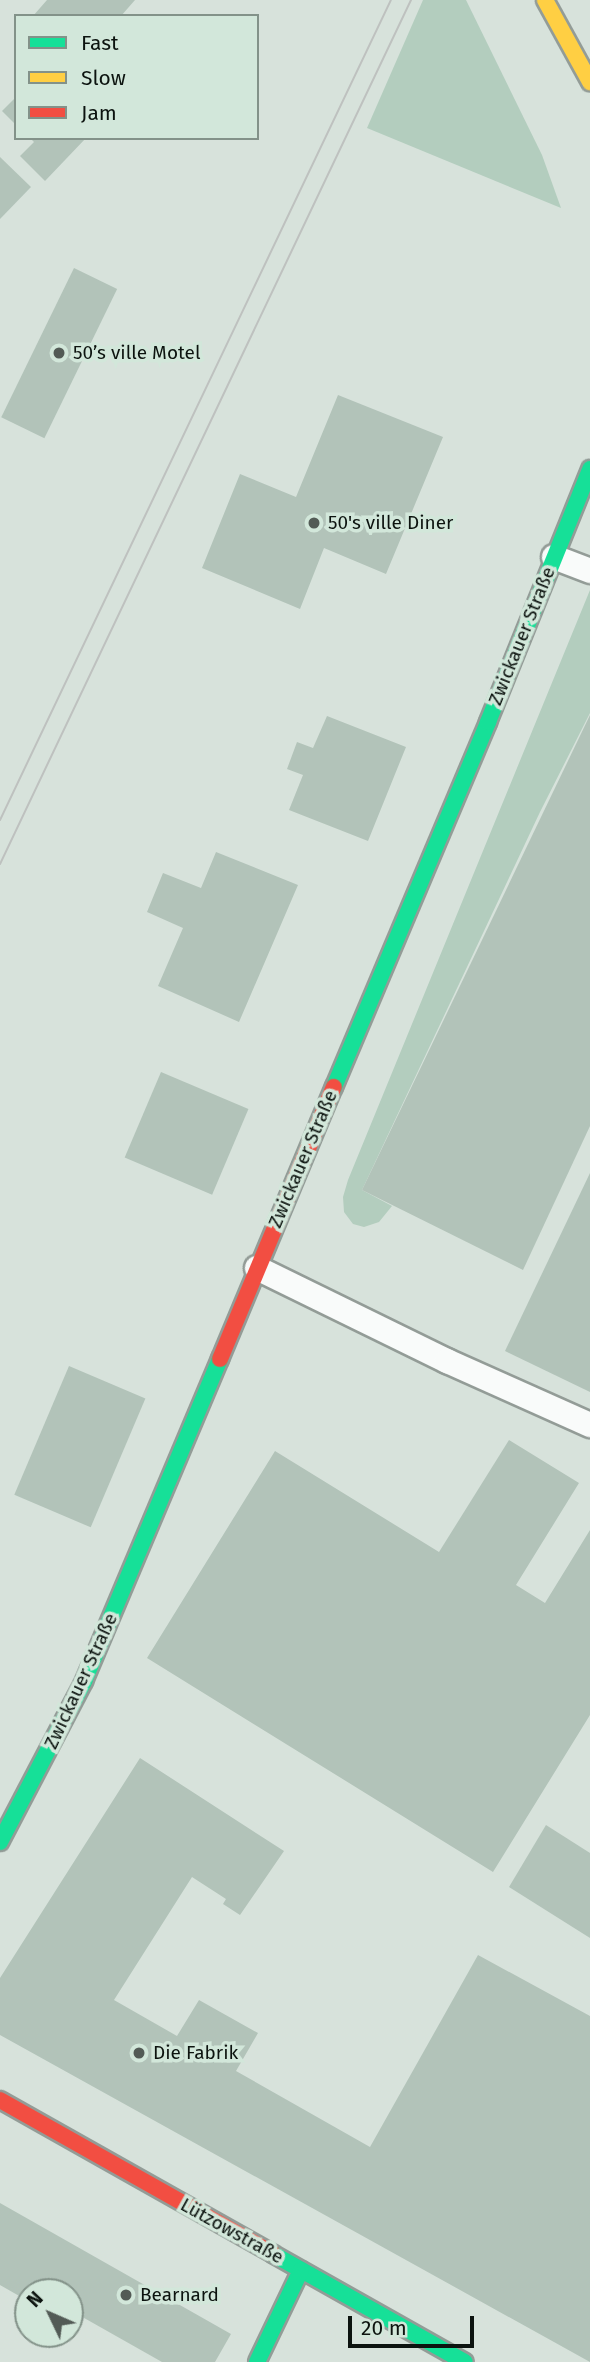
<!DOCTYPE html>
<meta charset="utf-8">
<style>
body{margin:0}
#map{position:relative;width:590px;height:2362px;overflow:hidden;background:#d7e2db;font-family:"Fira Sans",sans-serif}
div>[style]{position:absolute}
.green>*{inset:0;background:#b3cdbe}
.building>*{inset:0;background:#b2c3b9;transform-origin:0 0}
.roads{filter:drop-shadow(2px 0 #939c97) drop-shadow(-2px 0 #939c97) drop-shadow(0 2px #939c97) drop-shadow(0 -2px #939c97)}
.lane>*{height:24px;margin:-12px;padding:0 12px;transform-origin:12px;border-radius:12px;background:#f9fbfa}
.fast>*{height:16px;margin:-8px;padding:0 8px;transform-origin:8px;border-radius:8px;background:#16e098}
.slow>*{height:16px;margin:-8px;padding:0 8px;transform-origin:8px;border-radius:8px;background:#ffcf43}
.jam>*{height:16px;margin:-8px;padding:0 8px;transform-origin:8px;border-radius:8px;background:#f24e42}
.tram>*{height:2px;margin:-1px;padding:0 1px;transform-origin:1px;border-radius:1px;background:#bec1bf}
.dots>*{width:19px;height:19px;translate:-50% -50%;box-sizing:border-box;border:4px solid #d2e7da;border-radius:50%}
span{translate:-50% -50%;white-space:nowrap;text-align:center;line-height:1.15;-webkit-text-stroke:7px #d2e7da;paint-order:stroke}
.poi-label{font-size:19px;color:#0c130f}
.left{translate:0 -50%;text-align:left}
.street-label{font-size:19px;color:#0c130f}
.legend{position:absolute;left:14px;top:14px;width:245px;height:126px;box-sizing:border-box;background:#d2e7da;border:2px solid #839289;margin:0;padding:9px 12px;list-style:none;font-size:21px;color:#0c130f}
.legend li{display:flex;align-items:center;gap:14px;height:35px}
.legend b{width:35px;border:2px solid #839289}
.north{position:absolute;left:14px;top:2278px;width:70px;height:70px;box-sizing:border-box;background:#d2e7da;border:2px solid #839289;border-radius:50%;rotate:314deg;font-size:19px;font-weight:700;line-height:28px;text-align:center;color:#0c130f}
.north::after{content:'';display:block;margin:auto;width:24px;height:32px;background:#535b56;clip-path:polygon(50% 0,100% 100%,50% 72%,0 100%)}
.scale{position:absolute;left:348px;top:2316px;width:126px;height:32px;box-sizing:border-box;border:4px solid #0c130f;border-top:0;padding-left:9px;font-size:21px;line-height:24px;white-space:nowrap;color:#0c130f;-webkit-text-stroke:5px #d2e7da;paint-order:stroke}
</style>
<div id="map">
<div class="green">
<div style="clip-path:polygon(423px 0,466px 0,542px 155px,561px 208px,367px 128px)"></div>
<div style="clip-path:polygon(590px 590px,590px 713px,540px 812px,362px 1190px,392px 1206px,379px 1222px,364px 1227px,353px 1224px,344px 1212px,343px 1197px,348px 1180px)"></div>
</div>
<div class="building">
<div style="clip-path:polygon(47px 0,135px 0,121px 16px,33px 16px)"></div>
<div style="clip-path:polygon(16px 97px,16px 125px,2px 111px)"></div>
<div style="clip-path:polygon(30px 138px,86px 138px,45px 181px,20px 156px,34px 142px)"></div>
<div style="clip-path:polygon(0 157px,31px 187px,0 219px)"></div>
<div style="left:74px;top:268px;width:48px;height:166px;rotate:26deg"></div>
<div style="clip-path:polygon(338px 395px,443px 437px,386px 574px,324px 548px,300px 609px,202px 568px,240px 474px,296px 497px)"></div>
<div style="clip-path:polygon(590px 715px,590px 1126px,523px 1270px,362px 1190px)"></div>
<div style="clip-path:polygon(327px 716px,406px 747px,368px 841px,289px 810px,303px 775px,287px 769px,297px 742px,313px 748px)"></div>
<div style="clip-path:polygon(216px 852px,298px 885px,239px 1022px,158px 986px,183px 928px,147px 912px,163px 873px,201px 888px)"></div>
<div style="left:161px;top:1072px;width:95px;height:93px;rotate:23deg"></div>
<div style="clip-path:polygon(590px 1173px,590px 1392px,505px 1351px)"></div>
<div style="left:69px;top:1366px;width:83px;height:140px;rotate:23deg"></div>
<div style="clip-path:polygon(509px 1440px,579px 1483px,516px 1585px,545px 1603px,590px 1530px,590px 1715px,493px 1872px,147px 1658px,275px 1451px,439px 1552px)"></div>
<div style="clip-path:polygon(140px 1758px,284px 1851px,240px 1915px,223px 1904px,226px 1899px,192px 1877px,114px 2000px,177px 2036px,199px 2000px,258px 2033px,236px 2071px,370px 2147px,478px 1955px,590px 2016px,590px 2362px,0 2035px,0 1978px)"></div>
<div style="clip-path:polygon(546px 1825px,590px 1853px,590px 1938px,509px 1887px)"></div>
<div style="clip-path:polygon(0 2203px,231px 2334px,215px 2362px,162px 2362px,70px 2310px,70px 2292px,28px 2292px,28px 2301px,0 2285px)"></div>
</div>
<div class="roads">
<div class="lane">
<div style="left:554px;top:557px;width:39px;rotate:21deg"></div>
<div style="left:257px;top:1268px;width:212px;rotate:26.1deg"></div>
<div style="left:447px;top:1361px;width:157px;rotate:24.1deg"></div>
</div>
<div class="fast">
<div style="left:334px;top:1087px;width:396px;rotate:-67.1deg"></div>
<div style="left:488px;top:722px;width:273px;rotate:-68deg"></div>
<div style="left:0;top:1842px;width:182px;rotate:-62.4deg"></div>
<div style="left:84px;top:1681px;width:350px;rotate:-67.1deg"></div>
<div style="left:273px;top:2254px;width:220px;rotate:29.4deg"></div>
<div style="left:257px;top:2362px;width:102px;rotate:-64.4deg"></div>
</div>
<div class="slow">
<div style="left:545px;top:0;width:94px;rotate:61.2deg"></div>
</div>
<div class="jam">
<div style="left:220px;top:1359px;width:295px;rotate:-67.3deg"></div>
<div style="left:0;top:2100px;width:313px;rotate:29.4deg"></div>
</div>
</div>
<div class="tram">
<div style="left:0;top:820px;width:908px;rotate:-64.51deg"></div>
<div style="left:0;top:864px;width:957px;rotate:-64.56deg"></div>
</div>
<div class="dots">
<div style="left:59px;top:353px;background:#535b56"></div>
<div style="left:314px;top:523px;background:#535b56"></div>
<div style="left:139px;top:2053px;background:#535b56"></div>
<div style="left:126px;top:2295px;background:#535b56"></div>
</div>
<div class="poi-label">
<span class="left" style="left:73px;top:353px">50’s ville Motel</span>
<span class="left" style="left:328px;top:523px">50's ville Diner</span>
<span class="left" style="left:153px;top:2053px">Die Fabrik</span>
<span class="left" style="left:140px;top:2295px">Bearnard</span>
</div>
<div class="street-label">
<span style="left:522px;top:636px;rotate:-68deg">Zwickauer Straße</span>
<span style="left:303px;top:1159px;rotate:-67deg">Zwickauer Straße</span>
<span style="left:81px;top:1681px;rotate:-65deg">Zwickauer Straße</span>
<span style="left:232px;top:2231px;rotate:29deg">Lützowstraße</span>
</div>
<ul class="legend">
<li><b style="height:9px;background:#16e098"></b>Fast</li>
<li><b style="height:9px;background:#ffcf43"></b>Slow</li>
<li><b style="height:9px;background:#f24e42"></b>Jam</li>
</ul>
<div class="north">N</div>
<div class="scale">20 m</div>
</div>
